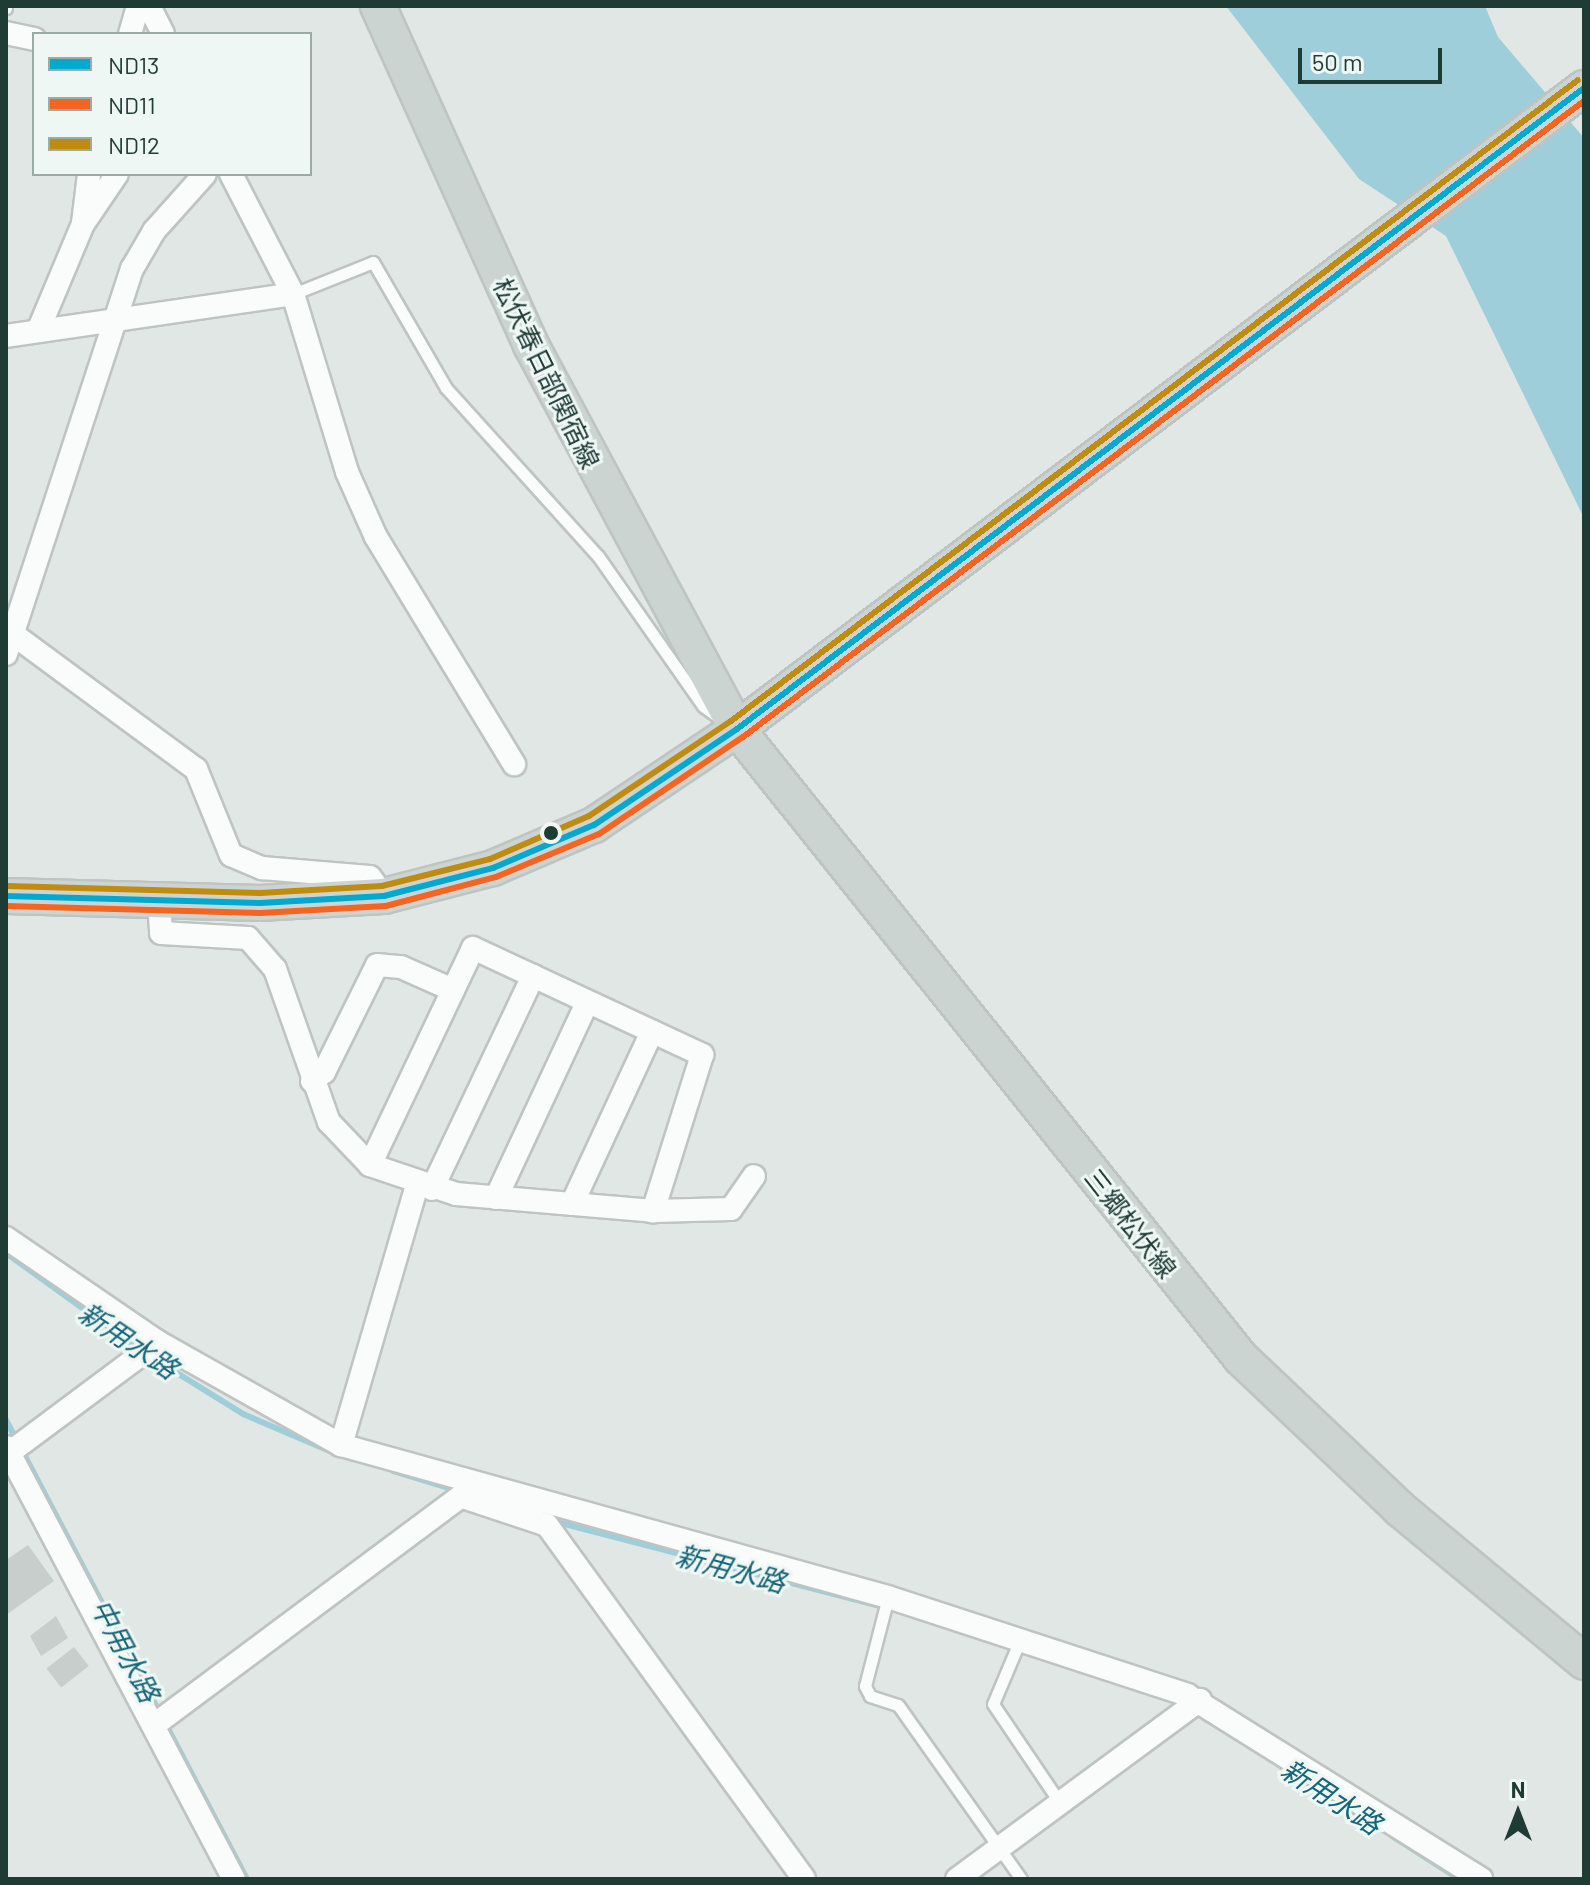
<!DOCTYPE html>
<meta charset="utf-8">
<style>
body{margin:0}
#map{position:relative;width:1590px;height:1885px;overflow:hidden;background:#e1e7e4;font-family:Barlow,"Noto Sans JP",sans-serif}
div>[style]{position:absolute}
.water>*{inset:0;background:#9eced9}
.stream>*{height:6px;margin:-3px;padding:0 3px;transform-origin:3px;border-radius:3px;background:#9eced9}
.building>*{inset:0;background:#c8cecc;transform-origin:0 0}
.roads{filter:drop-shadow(2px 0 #bec4c1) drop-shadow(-2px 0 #bec4c1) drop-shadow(0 2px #bec4c1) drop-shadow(0 -2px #bec4c1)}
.lane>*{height:11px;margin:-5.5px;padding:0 5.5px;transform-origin:5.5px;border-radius:5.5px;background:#fafbfb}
.street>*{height:22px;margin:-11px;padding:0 11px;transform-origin:11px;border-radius:11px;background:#fafbfb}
.primary>*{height:34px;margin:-17px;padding:0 17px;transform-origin:17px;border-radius:17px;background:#ccd4d2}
.bus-1>*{height:6px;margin:-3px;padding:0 3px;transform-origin:3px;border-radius:3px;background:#00a9ce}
.bus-2>*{height:6px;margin:-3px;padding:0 3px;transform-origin:3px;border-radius:3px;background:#f26522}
.bus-3>*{height:6px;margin:-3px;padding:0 3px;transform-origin:3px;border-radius:3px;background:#c18b0d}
.dots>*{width:22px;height:22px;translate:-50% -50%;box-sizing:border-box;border:4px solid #eef7f3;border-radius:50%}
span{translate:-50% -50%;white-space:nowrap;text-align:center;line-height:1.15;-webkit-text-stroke:6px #eef7f3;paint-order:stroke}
.street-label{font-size:26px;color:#1e3b34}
.water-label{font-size:28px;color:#166479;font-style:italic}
.frame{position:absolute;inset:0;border:8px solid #1e3b34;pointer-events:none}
.legend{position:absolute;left:32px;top:32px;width:280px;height:144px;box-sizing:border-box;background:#eef7f3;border:2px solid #9baca7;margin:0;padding:10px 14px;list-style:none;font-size:24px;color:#1e3b34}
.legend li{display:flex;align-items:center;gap:16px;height:40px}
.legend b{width:40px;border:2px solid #9baca7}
.north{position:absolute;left:1478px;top:1773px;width:80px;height:80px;-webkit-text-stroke:6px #eef7f3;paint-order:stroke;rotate:0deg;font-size:22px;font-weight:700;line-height:32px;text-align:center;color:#1e3b34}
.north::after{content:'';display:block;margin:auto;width:28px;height:36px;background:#1e3b34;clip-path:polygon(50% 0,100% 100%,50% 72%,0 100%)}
.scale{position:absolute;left:1298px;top:48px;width:144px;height:36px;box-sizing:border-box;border:4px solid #1e3b34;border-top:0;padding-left:10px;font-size:24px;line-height:28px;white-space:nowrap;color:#1e3b34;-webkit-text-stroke:6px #eef7f3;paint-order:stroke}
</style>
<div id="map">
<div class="water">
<div style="clip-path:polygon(1226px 6px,1485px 6px,1498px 37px,1584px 138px,1584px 518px,1446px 236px,1359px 179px)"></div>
</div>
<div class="stream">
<div style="left:6px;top:1253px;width:164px;rotate:35.8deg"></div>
<div style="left:148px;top:1355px;width:112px;rotate:31.8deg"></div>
<div style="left:243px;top:1414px;width:97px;rotate:23.1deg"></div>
<div style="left:6px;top:1420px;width:518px;rotate:62.3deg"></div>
<div style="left:393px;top:1471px;width:68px;rotate:17.1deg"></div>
<div style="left:553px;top:1521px;width:344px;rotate:14.6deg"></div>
<div style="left:1392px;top:1836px;width:80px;rotate:32.7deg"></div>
</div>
<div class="building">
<div style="clip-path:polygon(28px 1545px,54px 1581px,6px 1615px,6px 1560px)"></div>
<div style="clip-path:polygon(56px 1616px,68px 1638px,41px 1656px,30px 1636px)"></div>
<div style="left:74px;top:1647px;width:24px;height:35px;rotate:52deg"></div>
</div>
<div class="roads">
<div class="lane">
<div style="left:6px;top:8px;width:2px;rotate:-90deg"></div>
<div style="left:293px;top:294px;width:86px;rotate:-21.8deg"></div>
<div style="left:373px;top:262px;width:146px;rotate:59.9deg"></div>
<div style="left:446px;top:388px;width:227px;rotate:47.9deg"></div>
<div style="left:598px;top:556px;width:183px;rotate:55deg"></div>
<div style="left:703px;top:706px;width:17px;rotate:36deg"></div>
<div style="left:888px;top:1597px;width:92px;rotate:104.5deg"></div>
<div style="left:865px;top:1686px;width:11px;rotate:63deg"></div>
<div style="left:870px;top:1696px;width:29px;rotate:18deg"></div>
<div style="left:898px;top:1705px;width:213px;rotate:54.7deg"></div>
<div style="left:1020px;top:1640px;width:69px;rotate:112.9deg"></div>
<div style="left:993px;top:1704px;width:120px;rotate:55.9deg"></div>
</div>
<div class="street">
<div style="left:149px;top:6px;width:31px;rotate:63deg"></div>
<div style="left:6px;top:33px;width:29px;rotate:12deg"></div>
<div style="left:130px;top:34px;width:29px;rotate:-74deg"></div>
<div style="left:231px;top:174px;width:135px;rotate:62.7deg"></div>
<div style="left:293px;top:294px;width:186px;rotate:73.1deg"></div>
<div style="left:347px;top:472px;width:71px;rotate:66deg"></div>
<div style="left:376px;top:537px;width:266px;rotate:58.7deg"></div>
<div style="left:83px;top:223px;width:49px;rotate:-83deg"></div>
<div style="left:38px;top:331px;width:116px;rotate:-67.2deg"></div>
<div style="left:83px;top:224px;width:60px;rotate:-55.8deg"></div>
<div style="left:6px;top:336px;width:290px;rotate:-8.3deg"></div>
<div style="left:14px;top:635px;width:226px;rotate:36.4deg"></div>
<div style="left:196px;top:769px;width:93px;rotate:67.9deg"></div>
<div style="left:231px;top:855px;width:34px;rotate:23deg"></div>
<div style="left:262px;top:868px;width:108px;rotate:4.8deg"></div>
<div style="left:370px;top:877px;width:24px;rotate:54deg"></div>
<div style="left:6px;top:654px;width:405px;rotate:-71.9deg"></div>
<div style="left:132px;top:269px;width:44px;rotate:-59.9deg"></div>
<div style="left:154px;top:231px;width:76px;rotate:-48.2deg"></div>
<div style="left:159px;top:902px;width:31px;rotate:86deg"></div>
<div style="left:161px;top:933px;width:87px;rotate:3.3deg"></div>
<div style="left:248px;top:938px;width:41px;rotate:48.9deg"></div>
<div style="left:275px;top:969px;width:162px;rotate:70.6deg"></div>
<div style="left:329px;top:1122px;width:59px;rotate:46.4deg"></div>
<div style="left:370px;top:1165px;width:91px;rotate:18.6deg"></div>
<div style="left:456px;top:1194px;width:198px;rotate:4.9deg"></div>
<div style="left:653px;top:1211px;width:78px;rotate:-1.5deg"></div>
<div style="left:731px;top:1209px;width:40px;rotate:-55.1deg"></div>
<div style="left:312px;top:1081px;width:15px;rotate:-37deg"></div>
<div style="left:324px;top:1072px;width:119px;rotate:-63.6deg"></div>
<div style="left:377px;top:965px;width:24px;rotate:5deg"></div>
<div style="left:401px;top:967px;width:57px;rotate:23.9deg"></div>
<div style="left:370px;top:1165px;width:240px;rotate:-64.6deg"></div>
<div style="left:473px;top:948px;width:253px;rotate:25deg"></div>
<div style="left:702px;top:1055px;width:164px;rotate:107.4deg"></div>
<div style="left:432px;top:1189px;width:236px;rotate:-64.6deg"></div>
<div style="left:496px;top:1198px;width:215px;rotate:-65deg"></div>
<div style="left:572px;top:1204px;width:190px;rotate:-65.1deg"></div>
<div style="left:6px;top:1238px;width:184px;rotate:34.4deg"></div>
<div style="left:158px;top:1342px;width:210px;rotate:29.4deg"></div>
<div style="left:341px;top:1445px;width:568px;rotate:15.53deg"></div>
<div style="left:888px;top:1597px;width:315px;rotate:18.1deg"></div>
<div style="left:1187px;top:1695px;width:347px;rotate:32deg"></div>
<div style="left:341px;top:1445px;width:271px;rotate:-73.7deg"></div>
<div style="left:6px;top:1447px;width:488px;rotate:62.2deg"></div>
<div style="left:9px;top:1453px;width:186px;rotate:-36.7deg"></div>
<div style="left:466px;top:1498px;width:85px;rotate:18.4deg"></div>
<div style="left:547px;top:1525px;width:437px;rotate:54deg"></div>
<div style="left:154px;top:1725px;width:397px;rotate:-36.7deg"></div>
<div style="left:957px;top:1879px;width:302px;rotate:-36.4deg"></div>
</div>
<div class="primary">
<div style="left:378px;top:6px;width:372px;rotate:65.7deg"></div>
<div style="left:531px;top:345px;width:436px;rotate:61.8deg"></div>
<div style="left:737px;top:729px;width:806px;rotate:51.3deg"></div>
<div style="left:1241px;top:1358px;width:219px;rotate:43.5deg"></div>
<div style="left:1400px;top:1509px;width:239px;rotate:39.7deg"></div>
<div style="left:6px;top:896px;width:254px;rotate:1.6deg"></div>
<div style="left:260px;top:903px;width:124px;rotate:-3.2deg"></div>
<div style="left:384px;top:896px;width:113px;rotate:-14.4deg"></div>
<div style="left:493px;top:868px;width:110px;rotate:-23.1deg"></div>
<div style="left:594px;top:825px;width:172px;rotate:-33.9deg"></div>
<div style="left:737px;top:729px;width:1062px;rotate:-37.12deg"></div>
</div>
</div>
<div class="bus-1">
<div style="left:6px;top:896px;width:254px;rotate:1.6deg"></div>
<div style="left:260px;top:903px;width:124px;rotate:-3.2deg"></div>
<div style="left:384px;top:896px;width:113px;rotate:-14.4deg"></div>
<div style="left:493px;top:868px;width:110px;rotate:-23.1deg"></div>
<div style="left:594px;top:825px;width:172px;rotate:-33.9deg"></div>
<div style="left:737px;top:729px;width:1062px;rotate:-37.12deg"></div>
</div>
<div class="bus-2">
<div style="left:6px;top:906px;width:254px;rotate:1.6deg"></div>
<div style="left:260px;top:913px;width:126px;rotate:-3.2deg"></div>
<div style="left:386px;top:906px;width:114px;rotate:-14.8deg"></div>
<div style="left:496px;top:877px;width:112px;rotate:-22.7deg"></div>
<div style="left:599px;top:834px;width:174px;rotate:-34deg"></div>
<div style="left:743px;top:737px;width:1054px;rotate:-37.1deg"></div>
</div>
<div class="bus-3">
<div style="left:6px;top:886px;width:254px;rotate:1.6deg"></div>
<div style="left:260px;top:893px;width:122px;rotate:-3.3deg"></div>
<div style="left:382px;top:886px;width:111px;rotate:-14deg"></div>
<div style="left:490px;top:859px;width:108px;rotate:-23.5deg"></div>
<div style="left:589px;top:816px;width:171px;rotate:-33.8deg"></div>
<div style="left:731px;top:721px;width:1062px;rotate:-37.12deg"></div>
</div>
<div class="dots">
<div style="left:551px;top:833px;background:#1e3b34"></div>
</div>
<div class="street-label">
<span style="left:547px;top:373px;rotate:64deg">松伏春日部関宿線</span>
<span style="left:1131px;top:1223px;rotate:52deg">三郷松伏線</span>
</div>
<div class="water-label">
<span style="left:129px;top:1340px;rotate:34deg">新用水路</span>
<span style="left:731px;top:1568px;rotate:15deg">新用水路</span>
<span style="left:126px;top:1650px;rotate:62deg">中用水路</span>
<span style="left:1332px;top:1796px;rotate:33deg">新用水路</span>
</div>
<div class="frame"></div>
<ul class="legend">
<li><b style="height:10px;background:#00a9ce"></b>ND13</li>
<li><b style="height:10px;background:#f26522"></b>ND11</li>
<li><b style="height:10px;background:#c18b0d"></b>ND12</li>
</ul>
<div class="north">N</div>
<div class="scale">50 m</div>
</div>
